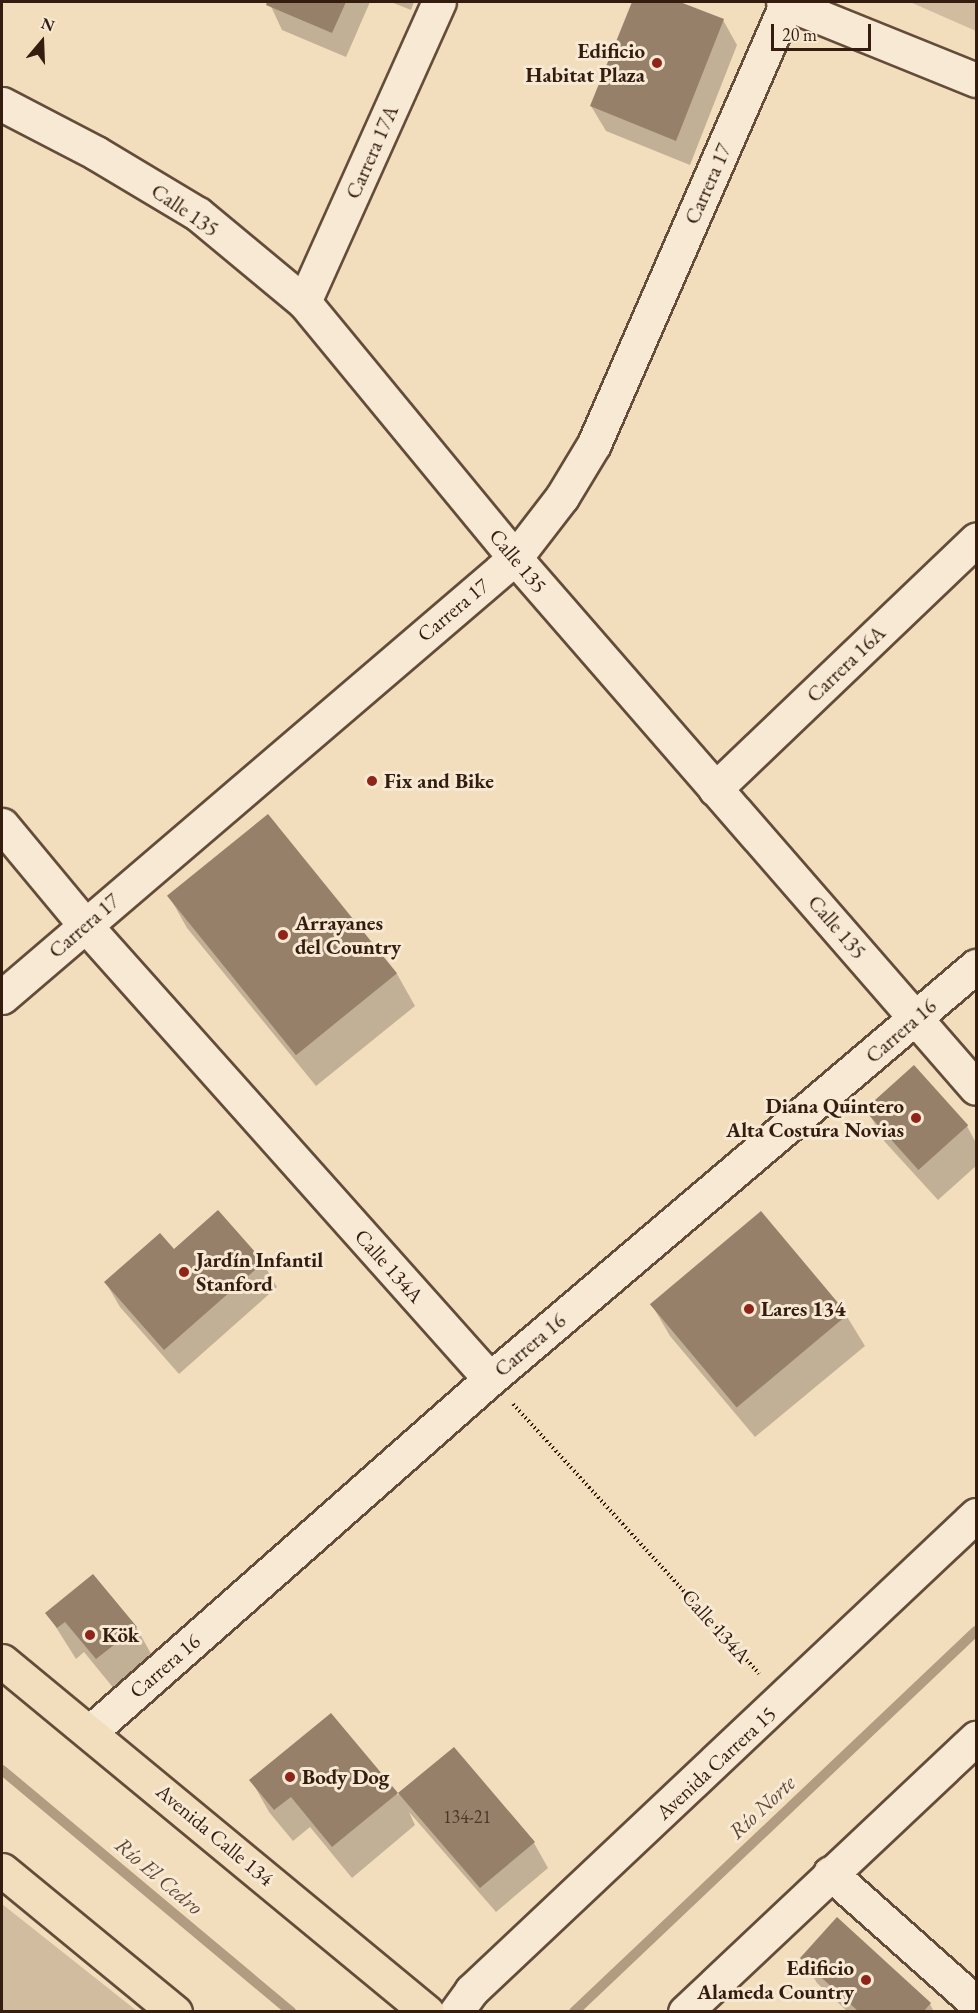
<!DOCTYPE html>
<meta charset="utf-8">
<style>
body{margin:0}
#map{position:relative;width:978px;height:2013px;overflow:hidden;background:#f2ddbc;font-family:"EB Garamond",serif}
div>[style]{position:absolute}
.green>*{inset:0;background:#d2bc9f}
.shadow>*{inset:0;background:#0003}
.stream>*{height:10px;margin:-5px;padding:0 5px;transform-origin:5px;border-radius:5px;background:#b19b81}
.building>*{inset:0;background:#978069;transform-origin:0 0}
.path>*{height:4px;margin-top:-2px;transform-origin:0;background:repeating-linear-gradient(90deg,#341c0f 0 1.5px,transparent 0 4.5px)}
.roads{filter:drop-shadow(2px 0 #644c3a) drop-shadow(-2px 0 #644c3a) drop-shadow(0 2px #644c3a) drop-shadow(0 -2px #644c3a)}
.street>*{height:33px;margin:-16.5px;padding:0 16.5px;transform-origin:16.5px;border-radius:16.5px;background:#f7e9d3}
.secondary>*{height:33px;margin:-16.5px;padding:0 16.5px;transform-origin:16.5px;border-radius:16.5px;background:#f7e9d3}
.primary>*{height:33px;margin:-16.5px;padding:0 16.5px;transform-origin:16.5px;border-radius:16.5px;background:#f2ddbc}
.dots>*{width:16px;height:16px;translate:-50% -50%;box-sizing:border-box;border:3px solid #f7e9d3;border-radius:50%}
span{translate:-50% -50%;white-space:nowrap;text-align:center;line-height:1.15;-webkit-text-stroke:6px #f7e9d3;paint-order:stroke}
.number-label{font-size:18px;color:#4d3526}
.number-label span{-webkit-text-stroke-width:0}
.poi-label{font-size:21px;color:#341c0f;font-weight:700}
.right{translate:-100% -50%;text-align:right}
.left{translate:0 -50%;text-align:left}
.street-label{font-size:21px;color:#341c0f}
.water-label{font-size:22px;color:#604837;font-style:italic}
.frame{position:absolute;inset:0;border:3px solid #341c0f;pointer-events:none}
.north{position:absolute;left:12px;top:12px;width:60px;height:60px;-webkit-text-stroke:4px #f7e9d3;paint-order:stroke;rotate:19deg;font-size:16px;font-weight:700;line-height:24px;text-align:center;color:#341c0f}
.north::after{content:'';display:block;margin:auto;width:21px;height:27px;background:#341c0f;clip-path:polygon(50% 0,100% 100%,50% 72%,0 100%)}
.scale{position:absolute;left:771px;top:24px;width:100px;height:27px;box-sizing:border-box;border:3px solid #341c0f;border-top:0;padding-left:8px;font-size:18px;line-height:21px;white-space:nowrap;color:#341c0f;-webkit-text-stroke:4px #f7e9d3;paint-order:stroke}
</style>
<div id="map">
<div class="green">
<div style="clip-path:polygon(910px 2px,976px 2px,976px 31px)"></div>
<div style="clip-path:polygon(2px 1904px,137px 2011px,2px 2011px)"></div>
</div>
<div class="shadow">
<div style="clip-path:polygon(269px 2px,370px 2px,346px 57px,282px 30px)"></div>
<div style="clip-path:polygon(391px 2px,414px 2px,411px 10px)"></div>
<div style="clip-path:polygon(633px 2px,676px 2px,723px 20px,737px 45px,690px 165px,606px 131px,591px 106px)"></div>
<div style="clip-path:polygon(268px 816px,397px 974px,415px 1006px,316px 1086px,187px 928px,169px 896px)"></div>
<div style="clip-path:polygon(867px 1110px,967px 1126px,976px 1143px,976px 1166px,938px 1200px,885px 1142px)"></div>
<div style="clip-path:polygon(174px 1251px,263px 1263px,277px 1287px,179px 1374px,120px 1307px,106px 1283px)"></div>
<div style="clip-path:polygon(652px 1305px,846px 1315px,865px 1346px,755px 1437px,670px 1336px)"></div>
<div style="clip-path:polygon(47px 1613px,136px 1627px,154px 1659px,115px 1690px,84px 1652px,76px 1659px)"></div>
<div style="clip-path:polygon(331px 1715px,398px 1795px,453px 1749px,534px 1843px,548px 1868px,496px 1912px,409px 1812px,415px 1825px,352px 1878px,310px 1827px,293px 1841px,269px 1812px,251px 1780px)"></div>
<div style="clip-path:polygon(802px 1958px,930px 2004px,934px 2012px,848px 2012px,817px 1983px)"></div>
</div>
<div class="stream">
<div style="left:2px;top:1770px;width:377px;rotate:39.9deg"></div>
<div style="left:574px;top:2012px;width:554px;rotate:-43.46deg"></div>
</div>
<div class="building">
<div style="clip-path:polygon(267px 2px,346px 2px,332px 33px,266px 5px)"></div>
<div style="clip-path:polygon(632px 2px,680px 2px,724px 19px,676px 141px,590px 106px)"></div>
<div style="left:268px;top:814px;width:205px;height:130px;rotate:51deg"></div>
<div style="left:914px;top:1065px;width:81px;height:67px;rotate:48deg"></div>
<div style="clip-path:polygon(218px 1210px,264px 1262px,164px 1350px,104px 1282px,160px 1233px,174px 1249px)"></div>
<div style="left:761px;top:1211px;width:135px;height:145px;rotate:50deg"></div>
<div style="clip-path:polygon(93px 1574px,137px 1627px,96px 1659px,65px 1622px,57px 1628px,45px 1613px)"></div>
<div style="clip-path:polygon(331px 1713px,398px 1793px,454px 1747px,535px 1842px,480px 1888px,398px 1793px,332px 1847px,291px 1797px,274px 1810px,249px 1780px)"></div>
<div style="clip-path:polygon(837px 1917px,931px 2003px,923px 2012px,859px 2012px,800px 1958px)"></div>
</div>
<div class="path">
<div style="left:513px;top:1404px;width:365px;rotate:47.6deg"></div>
</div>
<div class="roads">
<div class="street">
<div style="left:783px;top:2px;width:208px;rotate:22deg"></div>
<div style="left:2px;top:104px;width:106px;rotate:27.5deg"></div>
<div style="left:96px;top:153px;width:119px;rotate:30.9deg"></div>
<div style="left:198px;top:214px;width:138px;rotate:39.7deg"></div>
<div style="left:304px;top:302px;width:332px;rotate:50.5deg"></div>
<div style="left:515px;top:558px;width:702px;rotate:48.98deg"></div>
<div style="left:304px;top:302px;width:329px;rotate:-65.8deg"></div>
<div style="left:715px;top:789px;width:361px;rotate:-43.7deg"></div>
<div style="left:2px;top:825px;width:130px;rotate:50.3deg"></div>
<div style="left:85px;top:925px;width:608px;rotate:48.26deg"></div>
<div style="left:2px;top:997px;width:675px;rotate:-40.56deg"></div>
<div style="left:515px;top:558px;width:77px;rotate:-52.4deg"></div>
<div style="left:562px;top:497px;width:62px;rotate:-58.9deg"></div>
<div style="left:594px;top:444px;width:482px;rotate:-66.4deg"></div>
<div style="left:90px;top:1732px;width:533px;rotate:-41.43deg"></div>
<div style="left:490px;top:1379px;width:638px;rotate:-40.36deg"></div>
<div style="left:830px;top:1873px;width:195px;rotate:41.7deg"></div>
</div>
<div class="secondary">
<div style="left:456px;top:2012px;width:26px;rotate:-54deg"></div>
<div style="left:471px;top:1991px;width:694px;rotate:-43.31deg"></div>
<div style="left:685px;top:2012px;width:400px;rotate:-43.3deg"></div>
</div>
<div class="primary">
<div style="left:2px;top:1661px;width:551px;rotate:39.55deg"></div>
<div style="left:2px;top:1870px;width:224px;rotate:39.4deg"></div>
</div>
</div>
<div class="dots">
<div style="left:657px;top:63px;background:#8f2418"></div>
<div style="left:372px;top:781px;background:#8f2418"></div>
<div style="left:283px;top:935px;background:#8f2418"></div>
<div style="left:916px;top:1118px;background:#8f2418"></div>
<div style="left:184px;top:1272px;background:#8f2418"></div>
<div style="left:749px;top:1309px;background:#8f2418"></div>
<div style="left:90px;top:1635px;background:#8f2418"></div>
<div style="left:290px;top:1777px;background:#8f2418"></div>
<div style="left:866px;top:1980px;background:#8f2418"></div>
</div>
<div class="number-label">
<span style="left:467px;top:1817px">134-21</span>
</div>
<div class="poi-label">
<span class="right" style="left:645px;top:63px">Edificio<br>Habitat Plaza</span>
<span class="left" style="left:384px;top:781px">Fix and Bike</span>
<span class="left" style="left:295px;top:935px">Arrayanes<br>del Country</span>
<span class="right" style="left:904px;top:1118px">Diana Quintero<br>Alta Costura Novias</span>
<span class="left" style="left:196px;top:1272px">Jardín Infantil<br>Stanford</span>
<span class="left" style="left:761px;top:1309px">Lares 134</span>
<span class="left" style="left:102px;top:1635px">Kök</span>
<span class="left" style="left:302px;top:1777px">Body Dog</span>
<span class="right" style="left:854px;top:1980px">Edificio<br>Alameda Country</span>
</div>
<div class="street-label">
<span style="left:372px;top:152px;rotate:-66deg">Carrera 17A</span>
<span style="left:708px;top:184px;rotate:-66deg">Carrera 17</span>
<span style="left:185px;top:210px;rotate:34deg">Calle 135</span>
<span style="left:518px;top:561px;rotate:50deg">Calle 135</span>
<span style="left:453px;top:610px;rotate:-40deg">Carrera 17</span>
<span style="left:846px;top:664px;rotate:-44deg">Carrera 16A</span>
<span style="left:84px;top:926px;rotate:-41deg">Carrera 17</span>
<span style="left:837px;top:927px;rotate:49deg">Calle 135</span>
<span style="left:901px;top:1031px;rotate:-41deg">Carrera 16</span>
<span style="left:389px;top:1266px;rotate:48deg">Calle 134A</span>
<span style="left:530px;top:1345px;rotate:-40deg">Carrera 16</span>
<span style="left:716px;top:1626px;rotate:48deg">Calle 134A</span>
<span style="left:165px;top:1666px;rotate:-41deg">Carrera 16</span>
<span style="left:716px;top:1763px;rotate:-43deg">Avenida Carrera 15</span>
<span style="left:215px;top:1835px;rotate:40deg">Avenida Calle 134</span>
</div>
<div class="water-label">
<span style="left:762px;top:1807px;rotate:-43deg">Río Norte</span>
<span style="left:159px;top:1876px;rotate:40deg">Río El Cedro</span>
</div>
<div class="frame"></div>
<div class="north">N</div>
<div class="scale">20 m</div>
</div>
